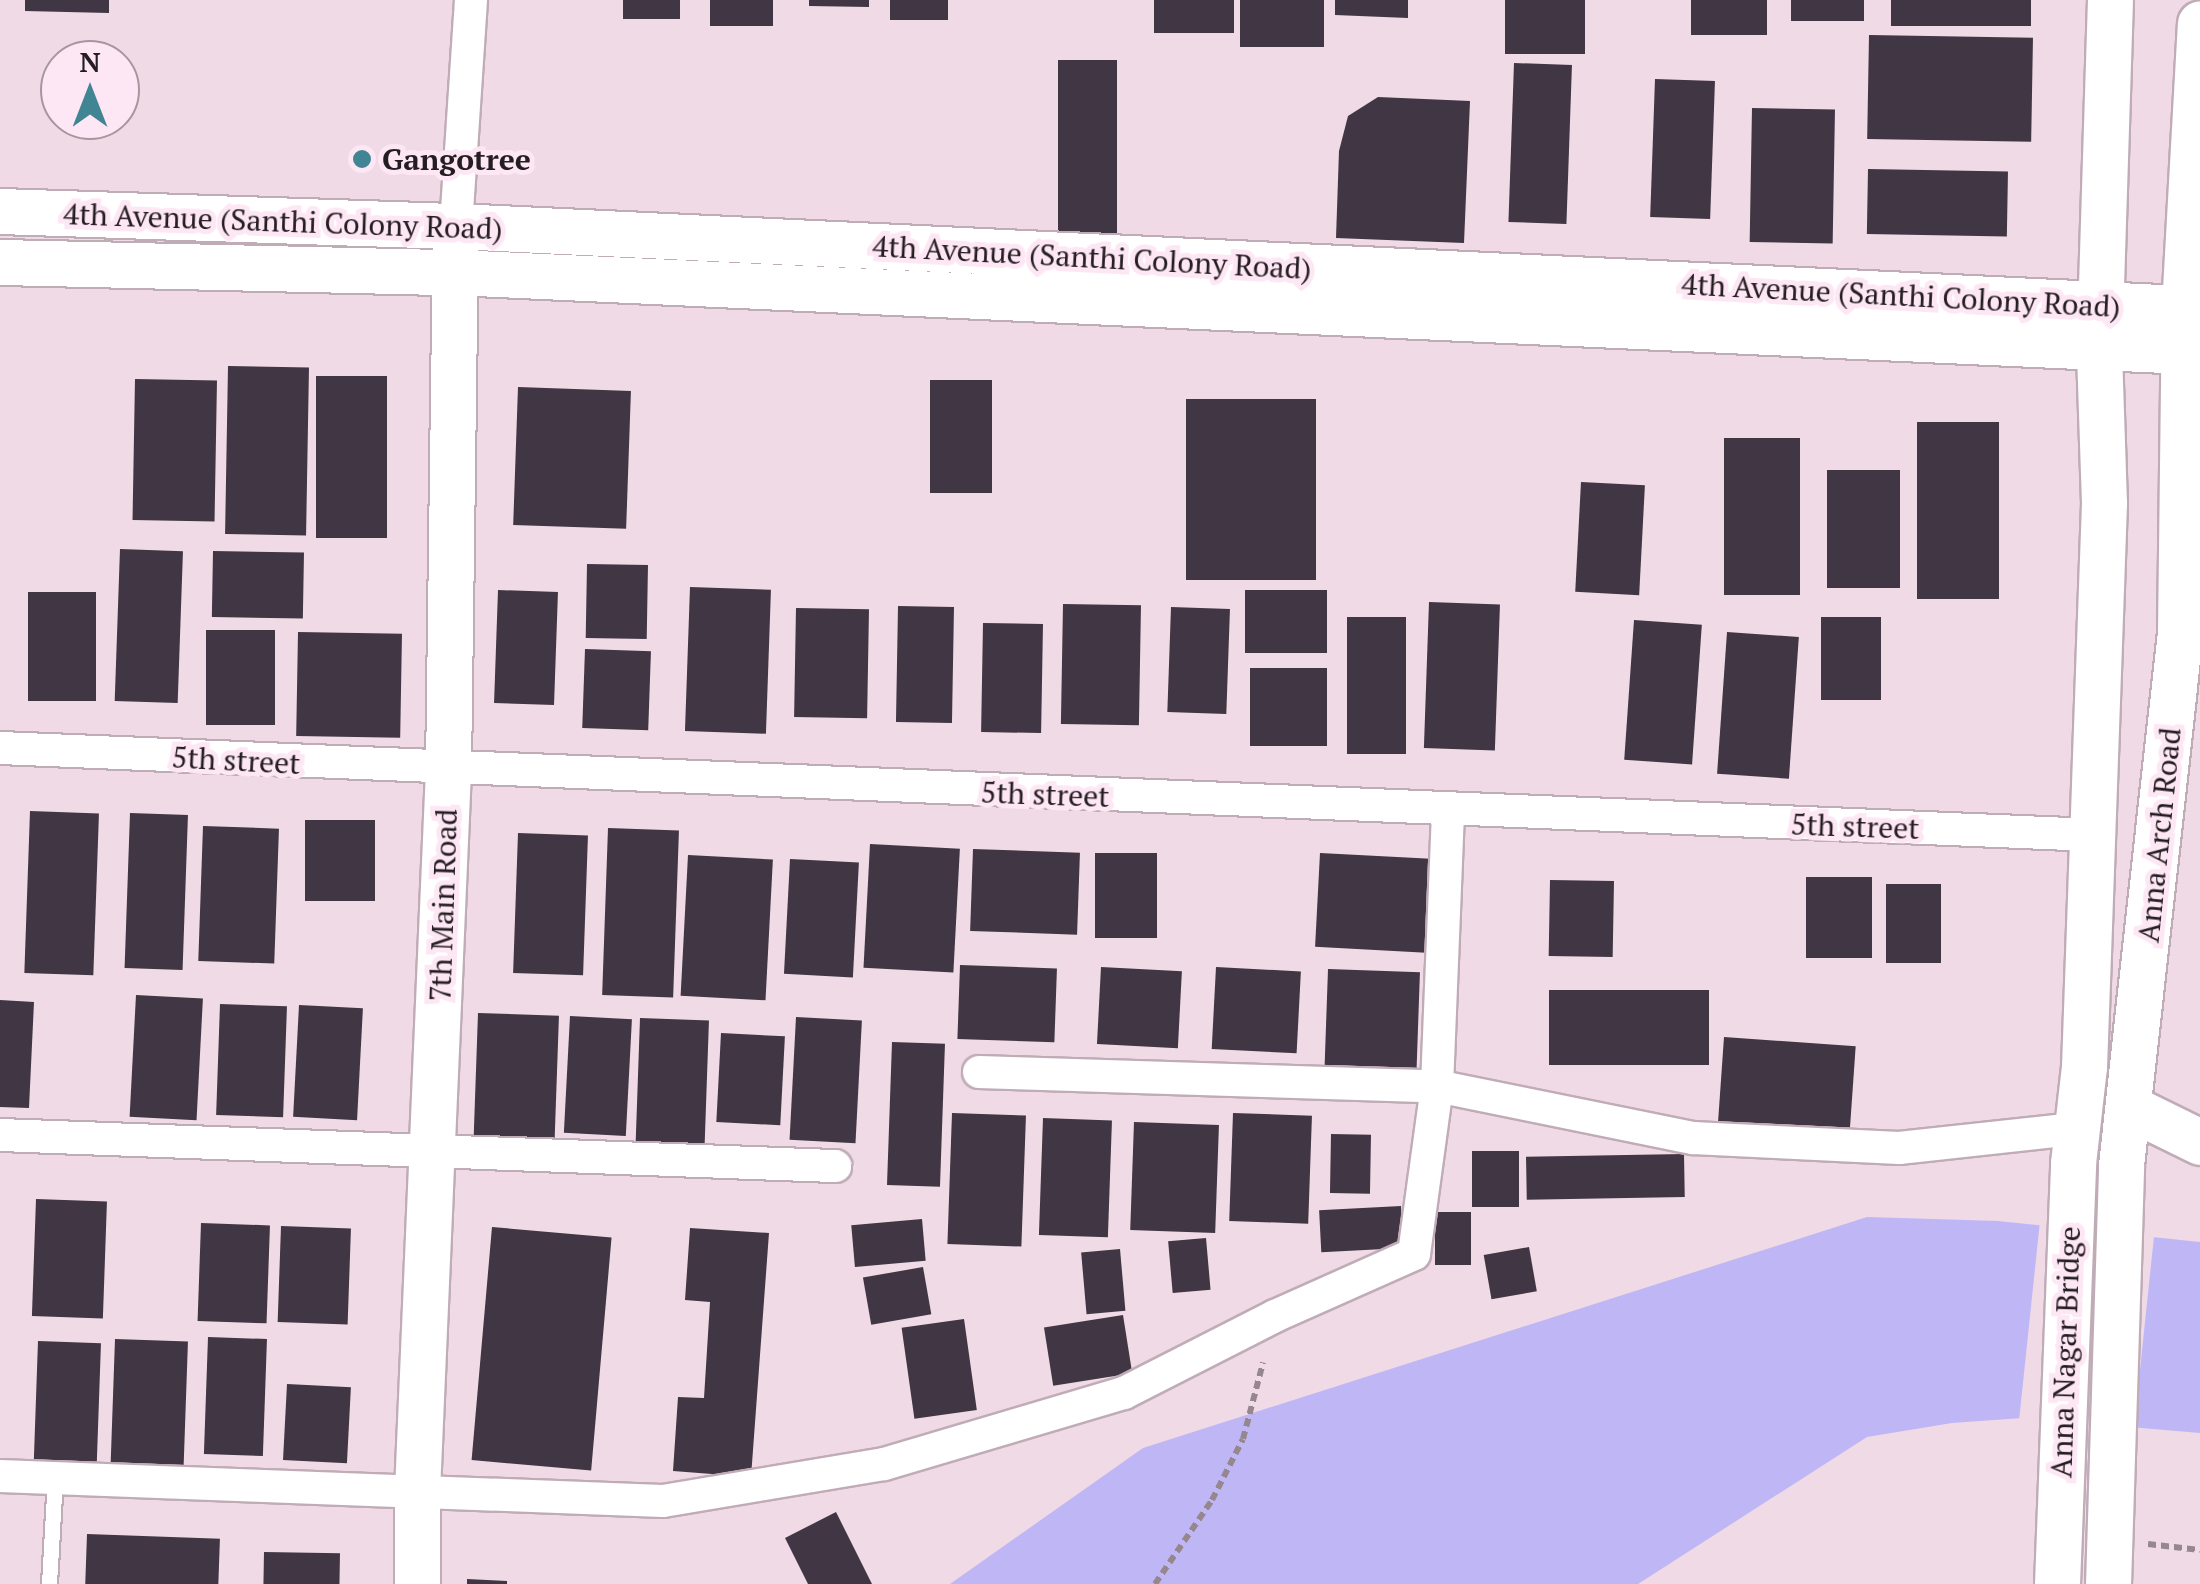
<!DOCTYPE html>
<style>
body{margin:0}
#map{position:relative;width:2200px;height:1584px;overflow:hidden;background:#f0dae6;font-family:"PT Serif",serif}
div>[style]{position:absolute}
.water>*{inset:0;background:#bfb6f5}
.pier>*{inset:0;background:#f0dae6;transform-origin:0 0}
.building>*{inset:0;background:#403644;transform-origin:0 0}
.path>*{height:6px;margin-top:-3px;transform-origin:0;background:repeating-linear-gradient(90deg,#96878f 0 8px,transparent 0 13px)}
.roads{filter:drop-shadow(2px 0 #c0acb7) drop-shadow(-2px 0 #c0acb7) drop-shadow(0 2px #c0acb7) drop-shadow(0 -2px #c0acb7)}
.lane>*{height:15px;margin:-7.5px;padding:0 7.5px;transform-origin:7.5px;border-radius:7.5px;background:#fff}
.street>*{height:32px;margin:-16px;padding:0 16px;transform-origin:16px;border-radius:16px;background:#fff}
.secondary>*{height:45px;margin:-22.5px;padding:0 22.5px;transform-origin:22.5px;border-radius:22.5px;background:#fff}
.dots>*{width:28px;height:28px;translate:-50% -50%;box-sizing:border-box;border:5px solid #fde7f4;border-radius:50%}
span{translate:-50% -50%;white-space:nowrap;text-align:center;line-height:1.15;-webkit-text-stroke:10px #fde7f4;paint-order:stroke}
.poi-label{font-size:30px;color:#241d21;font-weight:700}
.left{translate:0 -50%;text-align:left}
.street-label{font-size:30px;color:#241d21}
.north{position:absolute;left:40px;top:40px;width:100px;height:100px;box-sizing:border-box;background:#fde7f4;border:2px solid #a696a0;border-radius:50%;rotate:0deg;font-size:28px;font-weight:700;line-height:40px;text-align:center;color:#241d21}
.north::after{content:'';display:block;margin:auto;width:35px;height:45px;background:#418594;clip-path:polygon(50% 0,100% 100%,50% 72%,0 100%)}
</style>
<div id="map">
<div class="water">
<div style="clip-path:polygon(1867px 1217px,1998px 1221px,2200px 1242px,2200px 1433px,2022px 1418px,1952px 1423px,1867px 1437px,1638px 1584px,950px 1584px,1143px 1448px)"></div>
</div>
<div class="pier">
<div style="left:2040px;top:1221px;width:115px;height:202px;rotate:6deg"></div>
</div>
<div class="building">
<div style="clip-path:polygon(25px 0,109px 0,109px 13px,25px 11px)"></div>
<div style="left:623px;top:0;width:57px;height:19px"></div>
<div style="left:710px;top:0;width:63px;height:26px"></div>
<div style="clip-path:polygon(809px 0,869px 0,869px 7px,809px 6px)"></div>
<div style="left:890px;top:0;width:58px;height:20px"></div>
<div style="left:1154px;top:0;width:80px;height:33px"></div>
<div style="left:1240px;top:0;width:84px;height:47px"></div>
<div style="clip-path:polygon(1335px 0,1408px 0,1408px 18px,1335px 15px)"></div>
<div style="left:1505px;top:0;width:80px;height:54px"></div>
<div style="left:1691px;top:0;width:76px;height:35px"></div>
<div style="left:1791px;top:0;width:73px;height:21px"></div>
<div style="left:1891px;top:0;width:140px;height:26px"></div>
<div style="left:1869px;top:35px;width:164px;height:104px;rotate:1deg"></div>
<div style="left:1058px;top:60px;width:59px;height:174px"></div>
<div style="left:1514px;top:63px;width:58px;height:159px;rotate:2deg"></div>
<div style="left:1655px;top:79px;width:60px;height:138px;rotate:2deg"></div>
<div style="clip-path:polygon(1378px 97px,1470px 101px,1464px 243px,1336px 238px,1339px 151px,1348px 116px)"></div>
<div style="left:1752px;top:108px;width:83px;height:134px;rotate:1deg"></div>
<div style="left:1868px;top:169px;width:140px;height:65px;rotate:1deg"></div>
<div style="left:228px;top:366px;width:81px;height:168px;rotate:1deg"></div>
<div style="left:316px;top:376px;width:71px;height:162px"></div>
<div style="left:135px;top:379px;width:82px;height:141px;rotate:1deg"></div>
<div style="left:930px;top:380px;width:62px;height:113px"></div>
<div style="left:518px;top:387px;width:113px;height:138px;rotate:2deg"></div>
<div style="left:1186px;top:399px;width:130px;height:181px"></div>
<div style="left:1917px;top:422px;width:82px;height:177px"></div>
<div style="left:1724px;top:438px;width:76px;height:157px"></div>
<div style="left:1827px;top:470px;width:73px;height:118px"></div>
<div style="left:1581px;top:482px;width:64px;height:110px;rotate:3deg"></div>
<div style="left:120px;top:549px;width:63px;height:152px;rotate:2deg"></div>
<div style="left:213px;top:551px;width:91px;height:66px;rotate:1deg"></div>
<div style="left:587px;top:564px;width:61px;height:74px;rotate:1deg"></div>
<div style="left:690px;top:587px;width:81px;height:144px;rotate:2deg"></div>
<div style="left:498px;top:590px;width:60px;height:113px;rotate:2deg"></div>
<div style="left:1245px;top:590px;width:82px;height:63px"></div>
<div style="left:28px;top:592px;width:68px;height:109px"></div>
<div style="left:1429px;top:602px;width:71px;height:146px;rotate:2deg"></div>
<div style="left:1063px;top:604px;width:78px;height:120px;rotate:1deg"></div>
<div style="left:898px;top:606px;width:56px;height:116px;rotate:1deg"></div>
<div style="left:1171px;top:607px;width:59px;height:105px;rotate:2deg"></div>
<div style="left:796px;top:608px;width:73px;height:109px;rotate:1deg"></div>
<div style="left:1347px;top:617px;width:59px;height:137px"></div>
<div style="left:1821px;top:617px;width:60px;height:83px"></div>
<div style="left:1634px;top:620px;width:68px;height:140px;rotate:4deg"></div>
<div style="left:983px;top:623px;width:60px;height:109px;rotate:1deg"></div>
<div style="left:206px;top:630px;width:69px;height:95px"></div>
<div style="left:298px;top:632px;width:104px;height:104px;rotate:1deg"></div>
<div style="left:1727px;top:632px;width:72px;height:142px;rotate:4deg"></div>
<div style="left:585px;top:649px;width:66px;height:79px;rotate:2deg"></div>
<div style="left:1250px;top:668px;width:77px;height:78px"></div>
<div style="left:30px;top:811px;width:69px;height:162px;rotate:2deg"></div>
<div style="left:130px;top:813px;width:58px;height:155px;rotate:2deg"></div>
<div style="left:305px;top:820px;width:70px;height:81px"></div>
<div style="left:203px;top:826px;width:76px;height:135px;rotate:2deg"></div>
<div style="left:608px;top:828px;width:71px;height:167px;rotate:2deg"></div>
<div style="left:518px;top:833px;width:70px;height:140px;rotate:2deg"></div>
<div style="left:870px;top:844px;width:90px;height:124px;rotate:3deg"></div>
<div style="left:973px;top:849px;width:107px;height:82px;rotate:2deg"></div>
<div style="left:1095px;top:853px;width:62px;height:85px"></div>
<div style="left:1320px;top:853px;width:125px;height:94px;rotate:3deg"></div>
<div style="left:688px;top:855px;width:85px;height:141px;rotate:3deg"></div>
<div style="left:790px;top:859px;width:69px;height:115px;rotate:3deg"></div>
<div style="left:1806px;top:877px;width:66px;height:81px"></div>
<div style="left:1550px;top:880px;width:64px;height:76px;rotate:1deg"></div>
<div style="left:1886px;top:884px;width:55px;height:79px"></div>
<div style="left:960px;top:965px;width:97px;height:74px;rotate:2deg"></div>
<div style="left:1101px;top:967px;width:81px;height:77px;rotate:3deg"></div>
<div style="left:1216px;top:967px;width:85px;height:82px;rotate:3deg"></div>
<div style="left:1328px;top:969px;width:92px;height:100px;rotate:2deg"></div>
<div style="left:1549px;top:990px;width:160px;height:75px"></div>
<div style="left:136px;top:995px;width:67px;height:122px;rotate:3deg"></div>
<div style="clip-path:polygon(0 1000px,34px 1002px,29px 1108px,0 1107px)"></div>
<div style="left:220px;top:1004px;width:67px;height:111px;rotate:2deg"></div>
<div style="left:299px;top:1005px;width:64px;height:112px;rotate:3deg"></div>
<div style="left:478px;top:1013px;width:81px;height:127px;rotate:2deg"></div>
<div style="left:570px;top:1016px;width:62px;height:117px;rotate:3deg"></div>
<div style="left:796px;top:1017px;width:66px;height:123px;rotate:3deg"></div>
<div style="left:640px;top:1018px;width:69px;height:124px;rotate:2deg"></div>
<div style="left:721px;top:1033px;width:64px;height:89px;rotate:3deg"></div>
<div style="left:1724px;top:1037px;width:132px;height:87px;rotate:4deg"></div>
<div style="left:892px;top:1042px;width:53px;height:143px;rotate:2deg"></div>
<div style="left:952px;top:1113px;width:74px;height:131px;rotate:2deg"></div>
<div style="left:1233px;top:1113px;width:79px;height:108px;rotate:2deg"></div>
<div style="left:1043px;top:1118px;width:69px;height:117px;rotate:2deg"></div>
<div style="left:1134px;top:1122px;width:85px;height:108px;rotate:2deg"></div>
<div style="left:1331px;top:1134px;width:40px;height:59px;rotate:1deg"></div>
<div style="left:1472px;top:1151px;width:47px;height:56px"></div>
<div style="left:1684px;top:1154px;width:43px;height:158px;rotate:89deg"></div>
<div style="left:36px;top:1199px;width:71px;height:117px;rotate:2deg"></div>
<div style="left:1401px;top:1206px;width:42px;height:82px;rotate:87deg"></div>
<div style="left:1435px;top:1212px;width:36px;height:53px"></div>
<div style="left:922px;top:1219px;width:42px;height:71px;rotate:85deg"></div>
<div style="left:201px;top:1223px;width:69px;height:98px;rotate:2deg"></div>
<div style="left:281px;top:1226px;width:70px;height:96px;rotate:2deg"></div>
<div style="left:492px;top:1227px;width:120px;height:234px;rotate:5deg"></div>
<div style="clip-path:polygon(690px 1228px,769px 1233px,751px 1477px,673px 1471px,678px 1397px,704px 1398px,710px 1302px,685px 1300px)"></div>
<div style="left:1206px;top:1238px;width:52px;height:38px;rotate:85deg"></div>
<div style="left:1529px;top:1247px;width:45px;height:46px;rotate:80deg"></div>
<div style="left:1120px;top:1249px;width:62px;height:39px;rotate:85deg"></div>
<div style="left:923px;top:1267px;width:48px;height:61px;rotate:80deg"></div>
<div style="left:1123px;top:1315px;width:59px;height:80px;rotate:81deg"></div>
<div style="left:964px;top:1319px;width:92px;height:63px;rotate:82deg"></div>
<div style="left:208px;top:1337px;width:59px;height:117px;rotate:2deg"></div>
<div style="left:115px;top:1339px;width:73px;height:133px;rotate:2deg"></div>
<div style="left:38px;top:1341px;width:63px;height:123px;rotate:2deg"></div>
<div style="left:287px;top:1384px;width:64px;height:76px;rotate:3deg"></div>
<div style="clip-path:polygon(836px 1512px,872px 1584px,808px 1584px,785px 1538px)"></div>
<div style="left:87px;top:1534px;width:133px;height:50px;rotate:2deg"></div>
<div style="left:264px;top:1552px;width:76px;height:32px;rotate:1deg"></div>
<div style="clip-path:polygon(467px 1579px,507px 1581px,507px 1584px,467px 1584px)"></div>
</div>
<div class="path">
<div style="left:2148px;top:1544px;width:52px;rotate:6.6deg"></div>
<div style="left:1155px;top:1584px;width:102px;rotate:-55.8deg"></div>
<div style="left:1212px;top:1500px;width:68px;rotate:-63.1deg"></div>
<div style="left:1243px;top:1439px;width:79px;rotate:-75.3deg"></div>
</div>
<div class="roads">
<div class="lane">
<div style="left:49px;top:1584px;width:106px;rotate:-86.8deg"></div>
</div>
<div class="street">
<div style="left:456px;top:226px;width:226px;rotate:-86.2deg"></div>
<div style="left:0;top:748px;width:2093px;rotate:2.38deg"></div>
<div style="left:979px;top:1072px;width:458px;rotate:1.8deg"></div>
<div style="left:1437px;top:1086px;width:261px;rotate:11.5deg"></div>
<div style="left:1693px;top:1138px;width:206px;rotate:2.8deg"></div>
<div style="left:1899px;top:1148px;width:177px;rotate:-6.2deg"></div>
<div style="left:0;top:1135px;width:836px;rotate:2.13deg"></div>
<div style="left:0;top:1476px;width:663px;rotate:2.16deg"></div>
<div style="left:663px;top:1501px;width:224px;rotate:-9.5deg"></div>
<div style="left:884px;top:1464px;width:250px;rotate:-16.5deg"></div>
<div style="left:1124px;top:1393px;width:169px;rotate:-27deg"></div>
<div style="left:1275px;top:1316px;width:152px;rotate:-24deg"></div>
<div style="left:1414px;top:1254px;width:170px;rotate:-82.2deg"></div>
<div style="left:1437px;top:1086px;width:276px;rotate:-87.7deg"></div>
</div>
<div class="secondary">
<div style="left:0;top:211px;width:456px;rotate:1.9deg"></div>
<div style="left:456px;top:226px;width:1730px;rotate:2.72deg"></div>
<div style="left:0;top:262px;width:454px;rotate:1.3deg"></div>
<div style="left:454px;top:272px;width:1732px;rotate:2.61deg"></div>
<div style="left:2131px;top:1108px;width:77px;rotate:26.2deg"></div>
<div style="left:417px;top:1584px;width:93px;rotate:-90deg"></div>
<div style="left:417px;top:1491px;width:722px;rotate:-87.54deg"></div>
<div style="left:448px;top:770px;width:528px;rotate:-89.24deg"></div>
<div style="left:2057px;top:1584px;width:421px;rotate:-87.8deg"></div>
<div style="left:2073px;top:1163px;width:97px;rotate:-83.5deg"></div>
<div style="left:2084px;top:1067px;width:564px;rotate:-87.97deg"></div>
<div style="left:2104px;top:503px;width:154px;rotate:-91.9deg"></div>
<div style="left:2099px;top:349px;width:349px;rotate:-88.2deg"></div>
<div style="left:2108px;top:1584px;width:419px;rotate:-88.2deg"></div>
<div style="left:2121px;top:1165px;width:536px;rotate:-83.68deg"></div>
<div style="left:2180px;top:632px;width:324px;rotate:-89.3deg"></div>
<div style="left:2184px;top:308px;width:285px;rotate:-86.8deg"></div>
</div>
</div>
<div class="dots">
<div style="left:362px;top:159px;background:#418594"></div>
</div>
<div class="poi-label">
<span class="left" style="left:382px;top:159px">Gangotree</span>
</div>
<div class="street-label">
<span style="left:283px;top:221px;rotate:2deg">4th Avenue (Santhi Colony Road)</span>
<span style="left:1092px;top:257px;rotate:3deg">4th Avenue (Santhi Colony Road)</span>
<span style="left:1901px;top:295px;rotate:3deg">4th Avenue (Santhi Colony Road)</span>
<span style="left:236px;top:760px;rotate:3deg">5th street</span>
<span style="left:1045px;top:794px;rotate:2deg">5th street</span>
<span style="left:1855px;top:826px;rotate:2deg">5th street</span>
<span style="left:2159px;top:835px;rotate:-84deg">Anna Arch Road</span>
<span style="left:443px;top:905px;rotate:-88deg">7th Main Road</span>
<span style="left:2065px;top:1352px;rotate:-88deg">Anna Nagar Bridge</span>
</div>
<div class="north">N</div>
</div>
